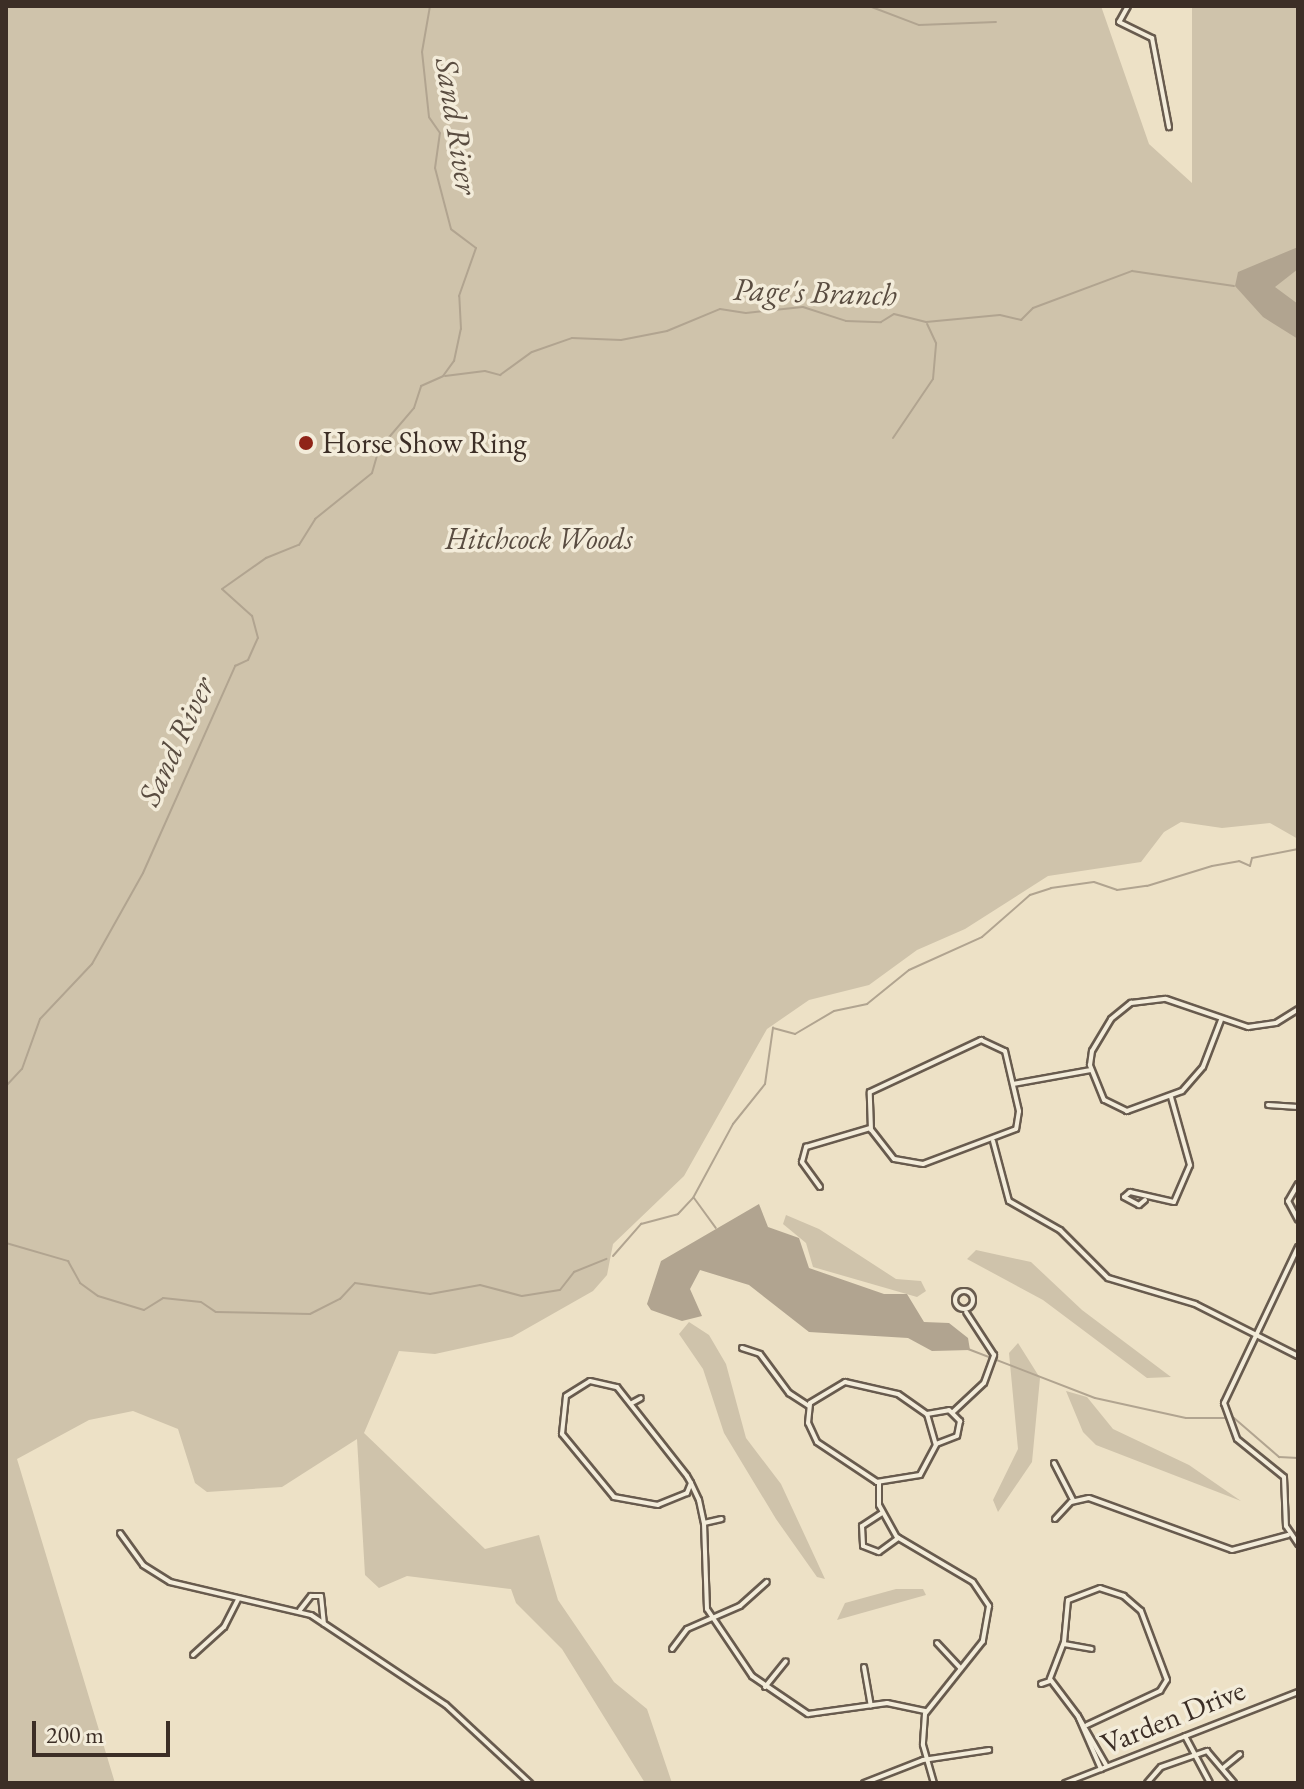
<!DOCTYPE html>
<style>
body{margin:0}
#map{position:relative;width:1304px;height:1789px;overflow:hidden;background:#ede1c6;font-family:"EB Garamond",serif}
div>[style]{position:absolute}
.green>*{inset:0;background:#cfc3ab}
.water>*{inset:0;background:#b1a490}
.stream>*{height:2px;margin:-1px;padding:0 1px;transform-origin:1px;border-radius:1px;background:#b1a490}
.roads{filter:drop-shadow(2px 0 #685b4e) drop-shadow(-2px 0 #685b4e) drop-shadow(0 2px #685b4e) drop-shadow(0 -2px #685b4e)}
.minor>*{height:4px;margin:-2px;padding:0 2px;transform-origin:2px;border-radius:2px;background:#f3ecda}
.minor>.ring{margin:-2px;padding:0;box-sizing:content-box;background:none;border:4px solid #f3ecda;border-radius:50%}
.dots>*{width:22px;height:22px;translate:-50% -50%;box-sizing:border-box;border:4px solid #f3ecda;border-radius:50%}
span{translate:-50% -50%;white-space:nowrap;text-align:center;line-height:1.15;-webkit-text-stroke:7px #f3ecda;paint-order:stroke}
.poi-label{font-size:30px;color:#3c2e26}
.left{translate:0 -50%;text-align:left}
.park-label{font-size:30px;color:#594c41;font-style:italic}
.street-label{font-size:30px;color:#3c2e26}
.water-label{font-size:32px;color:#594c40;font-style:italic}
.frame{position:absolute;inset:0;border:8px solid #3c2e26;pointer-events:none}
.scale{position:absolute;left:32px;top:1721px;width:138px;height:36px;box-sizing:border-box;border:4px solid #3c2e26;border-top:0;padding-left:10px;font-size:24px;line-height:28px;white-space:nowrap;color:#3c2e26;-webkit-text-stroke:6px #f3ecda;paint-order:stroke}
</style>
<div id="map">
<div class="green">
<div style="clip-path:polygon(6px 6px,1101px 6px,1149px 144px,1192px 183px,1192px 6px,1298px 6px,1298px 839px,1270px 823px,1222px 828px,1181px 822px,1164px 832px,1141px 862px,1048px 876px,965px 929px,917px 950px,869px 985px,809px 1000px,767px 1029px,684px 1176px,613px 1244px,607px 1275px,593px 1291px,512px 1337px,435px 1354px,399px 1351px,364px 1433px,485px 1549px,539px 1535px,558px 1600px,614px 1682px,647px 1709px,672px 1783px,645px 1783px,562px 1649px,516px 1603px,511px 1589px,407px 1576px,379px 1588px,365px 1575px,357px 1439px,282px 1487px,207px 1492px,195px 1483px,178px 1429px,133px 1411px,89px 1420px,17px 1459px,115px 1783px,6px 1783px)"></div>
<div style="clip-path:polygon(786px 1215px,819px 1229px,896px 1279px,921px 1281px,926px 1291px,917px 1297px,813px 1267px,806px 1243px,783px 1224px)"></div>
<div style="clip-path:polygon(976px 1250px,1031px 1262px,1082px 1310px,1171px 1377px,1147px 1378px,1043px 1300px,967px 1259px)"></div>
<div style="clip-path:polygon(689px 1322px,709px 1335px,726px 1364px,746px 1438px,781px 1484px,825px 1579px,817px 1577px,776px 1519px,724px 1433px,703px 1369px,679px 1334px)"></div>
<div style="clip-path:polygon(1018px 1343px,1040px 1378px,1032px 1462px,998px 1512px,993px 1500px,1018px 1449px,1009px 1353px)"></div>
<div style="clip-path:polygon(1066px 1391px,1087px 1397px,1113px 1429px,1189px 1465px,1241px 1501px,1096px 1445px,1083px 1432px)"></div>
<div style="clip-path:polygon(896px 1589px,923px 1589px,926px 1595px,837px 1620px,845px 1603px)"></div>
</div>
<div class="water">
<div style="clip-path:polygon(1298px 247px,1298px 269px,1275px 287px,1298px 304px,1298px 339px,1263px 317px,1235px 286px,1238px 272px)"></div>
<div style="clip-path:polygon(759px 1204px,768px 1227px,799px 1238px,809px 1268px,884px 1294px,907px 1294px,924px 1322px,949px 1323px,968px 1338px,970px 1350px,932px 1351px,908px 1338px,809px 1332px,749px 1285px,700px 1270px,690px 1289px,702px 1316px,682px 1321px,651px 1310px,647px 1304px,661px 1261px)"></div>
</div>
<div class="stream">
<div style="left:869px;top:6px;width:53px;rotate:20.8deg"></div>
<div style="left:919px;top:25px;width:77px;rotate:-2.2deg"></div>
<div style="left:445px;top:376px;width:40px;rotate:-7.1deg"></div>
<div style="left:485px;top:371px;width:16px;rotate:15deg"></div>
<div style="left:500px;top:375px;width:39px;rotate:-36deg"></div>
<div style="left:532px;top:352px;width:42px;rotate:-19.3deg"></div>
<div style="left:572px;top:338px;width:49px;rotate:2.3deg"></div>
<div style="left:621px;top:340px;width:47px;rotate:-11.1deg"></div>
<div style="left:667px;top:331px;width:57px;rotate:-22.5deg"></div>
<div style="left:720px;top:309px;width:26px;rotate:9deg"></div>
<div style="left:746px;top:313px;width:57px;rotate:-6deg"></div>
<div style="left:803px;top:307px;width:45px;rotate:18deg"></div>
<div style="left:846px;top:321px;width:35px;rotate:2deg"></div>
<div style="left:881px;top:322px;width:15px;rotate:-32deg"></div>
<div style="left:894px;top:314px;width:33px;rotate:14deg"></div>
<div style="left:926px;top:322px;width:74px;rotate:-5.4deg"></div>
<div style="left:1000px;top:315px;width:22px;rotate:13deg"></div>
<div style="left:1021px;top:320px;width:17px;rotate:-45deg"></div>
<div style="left:1033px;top:308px;width:106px;rotate:-20.5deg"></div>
<div style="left:1132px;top:271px;width:103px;rotate:8.4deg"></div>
<div style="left:893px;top:438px;width:71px;rotate:-55.9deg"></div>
<div style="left:933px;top:379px;width:36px;rotate:-85deg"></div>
<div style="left:936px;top:343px;width:21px;rotate:-115deg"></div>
<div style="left:6px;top:1086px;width:23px;rotate:-47deg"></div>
<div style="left:22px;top:1069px;width:53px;rotate:-70.2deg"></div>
<div style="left:40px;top:1019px;width:76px;rotate:-46.6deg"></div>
<div style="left:92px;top:964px;width:104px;rotate:-60.7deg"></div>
<div style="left:143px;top:873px;width:227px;rotate:-66deg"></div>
<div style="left:235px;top:666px;width:14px;rotate:-25deg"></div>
<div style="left:248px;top:660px;width:24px;rotate:-66deg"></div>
<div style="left:258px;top:638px;width:23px;rotate:-105deg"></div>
<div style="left:252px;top:616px;width:40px;rotate:-138deg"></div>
<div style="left:222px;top:589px;width:54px;rotate:-35.2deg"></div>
<div style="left:266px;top:558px;width:35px;rotate:-22deg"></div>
<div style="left:299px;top:545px;width:31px;rotate:-58deg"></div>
<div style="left:315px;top:519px;width:73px;rotate:-38.9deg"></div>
<div style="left:372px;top:473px;width:25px;rotate:-74deg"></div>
<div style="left:379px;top:449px;width:54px;rotate:-49.5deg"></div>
<div style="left:414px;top:408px;width:23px;rotate:-72deg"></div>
<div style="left:421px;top:386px;width:24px;rotate:-24deg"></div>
<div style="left:443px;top:376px;width:19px;rotate:-54deg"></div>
<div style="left:454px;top:361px;width:33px;rotate:-78deg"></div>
<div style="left:461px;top:329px;width:33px;rotate:-93deg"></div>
<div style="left:459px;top:296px;width:51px;rotate:-70.5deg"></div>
<div style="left:476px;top:248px;width:31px;rotate:-143deg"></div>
<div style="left:451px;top:229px;width:63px;rotate:-104.7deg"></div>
<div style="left:435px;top:168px;width:35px;rotate:-82deg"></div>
<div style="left:440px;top:133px;width:19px;rotate:-125deg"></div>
<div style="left:429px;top:117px;width:65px;rotate:-96.1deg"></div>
<div style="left:422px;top:52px;width:47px;rotate:-80.1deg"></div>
<div style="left:694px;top:1198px;width:37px;rotate:54deg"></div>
<div style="left:6px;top:1243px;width:65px;rotate:16.2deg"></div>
<div style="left:68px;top:1261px;width:25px;rotate:61deg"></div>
<div style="left:80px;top:1283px;width:22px;rotate:36deg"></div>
<div style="left:98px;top:1296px;width:48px;rotate:16.9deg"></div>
<div style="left:144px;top:1310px;width:22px;rotate:-32deg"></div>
<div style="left:163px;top:1298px;width:38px;rotate:6deg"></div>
<div style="left:201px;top:1302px;width:18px;rotate:34deg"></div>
<div style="left:216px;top:1312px;width:94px;rotate:1.2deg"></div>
<div style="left:310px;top:1314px;width:34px;rotate:-27deg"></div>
<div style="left:340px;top:1299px;width:22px;rotate:-47deg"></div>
<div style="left:355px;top:1283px;width:76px;rotate:8.3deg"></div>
<div style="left:430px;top:1294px;width:51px;rotate:-10.2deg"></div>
<div style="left:480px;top:1285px;width:43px;rotate:14.7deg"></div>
<div style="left:522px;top:1296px;width:38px;rotate:-9deg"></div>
<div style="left:560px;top:1290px;width:23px;rotate:-52deg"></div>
<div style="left:574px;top:1272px;width:35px;rotate:-22deg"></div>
<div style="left:613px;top:1256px;width:43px;rotate:-48.8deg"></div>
<div style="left:641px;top:1224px;width:38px;rotate:-15deg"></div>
<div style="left:678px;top:1214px;width:22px;rotate:-47deg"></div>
<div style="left:693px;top:1198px;width:84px;rotate:-61.6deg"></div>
<div style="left:733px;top:1124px;width:51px;rotate:-51.3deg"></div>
<div style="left:765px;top:1084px;width:57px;rotate:-81.9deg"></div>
<div style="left:773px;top:1028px;width:23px;rotate:15deg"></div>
<div style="left:795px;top:1034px;width:45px;rotate:-30.5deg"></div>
<div style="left:834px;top:1011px;width:34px;rotate:-12deg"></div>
<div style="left:867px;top:1004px;width:54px;rotate:-39deg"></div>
<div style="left:909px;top:970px;width:80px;rotate:-24.3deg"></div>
<div style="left:982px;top:937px;width:64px;rotate:-41.2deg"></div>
<div style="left:1030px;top:895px;width:22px;rotate:-18deg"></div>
<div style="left:1051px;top:888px;width:43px;rotate:-7.9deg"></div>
<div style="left:1094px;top:882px;width:24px;rotate:19deg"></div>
<div style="left:1117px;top:890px;width:30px;rotate:-8deg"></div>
<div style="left:1147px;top:886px;width:68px;rotate:-17.1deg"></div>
<div style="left:1212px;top:866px;width:27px;rotate:-10deg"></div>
<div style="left:1239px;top:861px;width:12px;rotate:24deg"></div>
<div style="left:1250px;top:866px;width:8px;rotate:-76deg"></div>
<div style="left:1252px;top:858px;width:47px;rotate:-11.1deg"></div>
<div style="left:968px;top:1349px;width:136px;rotate:21.1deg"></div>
<div style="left:1095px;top:1398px;width:93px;rotate:12.4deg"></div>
<div style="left:1186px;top:1418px;width:48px"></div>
<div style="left:1234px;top:1418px;width:60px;rotate:40.9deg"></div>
<div style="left:1279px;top:1457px;width:19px;rotate:3deg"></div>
</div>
<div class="roads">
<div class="minor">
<div style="left:1128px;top:6px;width:18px;rotate:119deg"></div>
<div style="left:1119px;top:22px;width:37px;rotate:26deg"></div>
<div style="left:1152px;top:38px;width:91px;rotate:79.2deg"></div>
<div style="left:1221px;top:1020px;width:50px;rotate:111deg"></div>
<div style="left:1203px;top:1067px;width:32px;rotate:131deg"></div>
<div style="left:1182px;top:1091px;width:59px;rotate:160deg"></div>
<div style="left:1127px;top:1111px;width:25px;rotate:-154deg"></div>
<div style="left:1104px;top:1100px;width:38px;rotate:-112deg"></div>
<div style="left:1090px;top:1065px;width:14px;rotate:-82deg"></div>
<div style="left:1092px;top:1051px;width:37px;rotate:-59deg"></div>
<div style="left:1111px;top:1019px;width:26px;rotate:-39deg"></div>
<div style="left:1131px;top:1003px;width:35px;rotate:-7deg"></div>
<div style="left:1166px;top:999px;width:87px;rotate:18.9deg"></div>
<div style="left:1248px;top:1027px;width:28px;rotate:-8deg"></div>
<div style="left:1276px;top:1023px;width:26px;rotate:-32deg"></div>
<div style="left:981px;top:1040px;width:26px;rotate:25deg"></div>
<div style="left:1005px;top:1051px;width:62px;rotate:76.9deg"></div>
<div style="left:1019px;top:1111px;width:18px;rotate:99deg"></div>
<div style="left:1016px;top:1129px;width:99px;rotate:159.4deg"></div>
<div style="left:923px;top:1164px;width:29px;rotate:-170deg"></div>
<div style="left:894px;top:1159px;width:37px;rotate:-128deg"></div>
<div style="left:871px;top:1130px;width:38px;rotate:-92deg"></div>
<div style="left:870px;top:1092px;width:123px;rotate:-25.1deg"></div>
<div style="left:1013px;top:1084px;width:79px;rotate:-10.2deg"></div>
<div style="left:1268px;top:1105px;width:30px;rotate:4deg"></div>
<div style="left:993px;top:1141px;width:62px;rotate:75.1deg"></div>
<div style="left:1009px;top:1201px;width:59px;rotate:29.6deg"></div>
<div style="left:1060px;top:1230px;width:68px;rotate:45deg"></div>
<div style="left:1108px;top:1278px;width:91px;rotate:16.6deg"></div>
<div style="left:1195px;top:1304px;width:115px;rotate:26.8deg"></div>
<div style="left:1298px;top:1184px;width:20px;rotate:120deg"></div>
<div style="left:1288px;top:1201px;width:21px;rotate:62deg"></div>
<div style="left:820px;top:1187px;width:31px;rotate:-126deg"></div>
<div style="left:802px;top:1162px;width:16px;rotate:-75deg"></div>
<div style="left:806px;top:1147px;width:67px;rotate:-16.5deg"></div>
<div style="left:1145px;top:1200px;width:8px;rotate:140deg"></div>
<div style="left:1139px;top:1205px;width:17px;rotate:-152deg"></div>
<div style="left:1124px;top:1197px;width:8px;rotate:-40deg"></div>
<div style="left:1130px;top:1192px;width:45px;rotate:12.8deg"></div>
<div style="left:1174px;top:1202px;width:40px;rotate:-66.6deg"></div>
<div style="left:1190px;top:1165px;width:71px;rotate:-105.6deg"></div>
<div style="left:1298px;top:1247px;width:173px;rotate:115.4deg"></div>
<div style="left:1224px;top:1403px;width:38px;rotate:70deg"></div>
<div style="left:1237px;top:1439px;width:60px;rotate:39deg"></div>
<div style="left:1284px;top:1477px;width:49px;rotate:87.7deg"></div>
<div style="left:1286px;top:1526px;width:22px;rotate:56deg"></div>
<div class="ring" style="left:955px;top:1291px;width:14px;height:14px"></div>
<div style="left:742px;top:1348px;width:19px;rotate:18deg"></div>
<div style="left:760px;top:1354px;width:49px;rotate:53.4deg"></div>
<div style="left:789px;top:1393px;width:24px;rotate:33deg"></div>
<div style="left:845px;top:1382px;width:54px;rotate:12.8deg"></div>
<div style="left:898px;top:1394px;width:35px;rotate:35deg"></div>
<div style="left:927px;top:1414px;width:32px;rotate:74deg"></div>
<div style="left:936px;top:1445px;width:34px;rotate:118deg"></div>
<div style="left:920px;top:1475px;width:44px;rotate:170.8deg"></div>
<div style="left:877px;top:1482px;width:72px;rotate:-146.3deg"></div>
<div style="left:817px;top:1442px;width:21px;rotate:-115deg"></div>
<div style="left:808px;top:1423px;width:20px;rotate:-84deg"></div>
<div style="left:810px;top:1403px;width:41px;rotate:-31deg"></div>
<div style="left:632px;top:1403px;width:10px;rotate:-29deg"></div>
<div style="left:953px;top:1412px;width:42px;rotate:-43.1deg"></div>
<div style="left:984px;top:1383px;width:30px;rotate:-70deg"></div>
<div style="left:994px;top:1355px;width:51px;rotate:-123.1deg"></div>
<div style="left:927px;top:1414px;width:22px;rotate:-10deg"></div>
<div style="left:949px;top:1410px;width:16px;rotate:45deg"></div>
<div style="left:960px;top:1421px;width:15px;rotate:101deg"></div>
<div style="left:957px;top:1436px;width:22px;rotate:159deg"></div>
<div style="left:1054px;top:1463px;width:42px;rotate:62.8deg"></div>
<div style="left:879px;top:1482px;width:23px;rotate:90deg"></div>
<div style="left:879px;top:1505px;width:37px;rotate:61deg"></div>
<div style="left:897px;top:1537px;width:88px;rotate:30.6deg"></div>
<div style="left:973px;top:1582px;width:29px;rotate:56deg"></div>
<div style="left:989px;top:1606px;width:36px;rotate:100deg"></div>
<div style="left:983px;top:1641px;width:93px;rotate:128.5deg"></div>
<div style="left:925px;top:1714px;width:31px;rotate:94deg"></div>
<div style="left:923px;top:1745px;width:40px;rotate:74deg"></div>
<div style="left:691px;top:1483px;width:11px;rotate:112deg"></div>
<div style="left:687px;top:1493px;width:31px;rotate:158deg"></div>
<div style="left:658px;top:1505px;width:45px;rotate:-169.7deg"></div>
<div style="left:614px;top:1497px;width:82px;rotate:-129.5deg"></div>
<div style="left:562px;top:1434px;width:38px;rotate:-84deg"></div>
<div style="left:566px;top:1396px;width:28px;rotate:-32deg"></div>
<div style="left:590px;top:1381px;width:28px;rotate:13deg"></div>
<div style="left:617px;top:1387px;width:113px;rotate:51.8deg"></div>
<div style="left:687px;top:1476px;width:8px;rotate:60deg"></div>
<div style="left:691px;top:1483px;width:19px;rotate:65deg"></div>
<div style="left:699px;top:1500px;width:24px;rotate:78deg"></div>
<div style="left:704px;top:1523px;width:86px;rotate:88deg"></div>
<div style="left:707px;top:1609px;width:81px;rotate:56.1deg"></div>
<div style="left:752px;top:1676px;width:68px;rotate:34.2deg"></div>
<div style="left:808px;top:1714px;width:80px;rotate:-7.9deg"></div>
<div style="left:887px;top:1703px;width:40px;rotate:12deg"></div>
<div style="left:882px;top:1513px;width:24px;rotate:147deg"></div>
<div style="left:862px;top:1526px;width:20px;rotate:87deg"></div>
<div style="left:863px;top:1546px;width:17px;rotate:21deg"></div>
<div style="left:879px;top:1552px;width:24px;rotate:-36deg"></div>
<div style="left:1055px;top:1519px;width:23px;rotate:-47deg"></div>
<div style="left:1071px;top:1502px;width:18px;rotate:-13deg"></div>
<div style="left:1089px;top:1498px;width:152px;rotate:20deg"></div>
<div style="left:1232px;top:1550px;width:58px;rotate:-15deg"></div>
<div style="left:704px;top:1523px;width:18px;rotate:-13deg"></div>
<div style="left:120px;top:1533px;width:39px;rotate:54deg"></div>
<div style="left:143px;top:1565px;width:32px;rotate:32deg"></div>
<div style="left:170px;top:1582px;width:145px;rotate:13.2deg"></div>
<div style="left:311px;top:1615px;width:162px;rotate:33.7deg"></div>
<div style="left:446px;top:1705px;width:115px;rotate:42.9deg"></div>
<div style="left:300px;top:1610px;width:18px;rotate:-52deg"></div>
<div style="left:311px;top:1596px;width:10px"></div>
<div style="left:321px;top:1596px;width:28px;rotate:84deg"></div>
<div style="left:937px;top:1643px;width:34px;rotate:47deg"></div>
<div style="left:1064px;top:1644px;width:28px;rotate:10deg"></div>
<div style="left:672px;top:1649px;width:25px;rotate:-53deg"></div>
<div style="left:687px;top:1629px;width:58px;rotate:-23.5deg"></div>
<div style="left:740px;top:1606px;width:36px;rotate:-42deg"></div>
<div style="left:193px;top:1655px;width:42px;rotate:-42.1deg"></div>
<div style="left:224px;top:1627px;width:31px;rotate:-63deg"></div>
<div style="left:864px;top:1667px;width:39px;rotate:80deg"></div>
<div style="left:1041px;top:1684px;width:9px;rotate:-18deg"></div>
<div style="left:765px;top:1687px;width:33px;rotate:-51deg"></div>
<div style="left:1079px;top:1718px;width:54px;rotate:60.1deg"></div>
<div style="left:1087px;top:1725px;width:81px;rotate:-25deg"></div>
<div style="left:1160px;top:1691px;width:13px;rotate:-58deg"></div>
<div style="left:1167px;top:1680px;width:74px;rotate:-110.6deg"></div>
<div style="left:1141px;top:1611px;width:23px;rotate:-139deg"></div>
<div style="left:1124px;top:1596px;width:25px;rotate:-162deg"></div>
<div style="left:1100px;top:1588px;width:34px;rotate:159deg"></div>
<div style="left:1068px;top:1600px;width:42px;rotate:95.4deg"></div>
<div style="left:1064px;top:1642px;width:40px;rotate:111deg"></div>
<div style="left:1050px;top:1679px;width:46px;rotate:52.9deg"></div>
<div style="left:1078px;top:1716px;width:58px;rotate:66.5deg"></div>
<div style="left:1185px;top:1736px;width:53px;rotate:62deg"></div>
<div style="left:1223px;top:1768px;width:22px;rotate:-39deg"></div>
<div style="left:864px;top:1783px;width:63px;rotate:-21.3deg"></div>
<div style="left:923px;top:1760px;width:67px;rotate:-8.6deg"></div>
<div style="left:1065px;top:1783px;width:250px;rotate:-21.3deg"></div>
<div style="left:1147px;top:1783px;width:21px;rotate:-49deg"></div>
<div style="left:1161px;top:1767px;width:49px;rotate:-19.2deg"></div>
<div style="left:1207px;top:1751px;width:42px;rotate:49.8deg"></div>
</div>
</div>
<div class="dots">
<div style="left:306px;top:443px;background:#8f2418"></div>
</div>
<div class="poi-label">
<span class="left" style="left:322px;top:443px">Horse Show Ring</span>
</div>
<div class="park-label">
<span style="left:539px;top:539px">Hitchcock Woods</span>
</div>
<div class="street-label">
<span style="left:1173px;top:1717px;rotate:-22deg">Varden Drive</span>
</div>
<div class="water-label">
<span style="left:457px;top:126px;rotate:81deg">Sand River</span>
<span style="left:815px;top:292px;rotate:2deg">Page's Branch</span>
<span style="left:176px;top:741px;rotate:-65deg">Sand River</span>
</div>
<div class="frame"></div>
<div class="scale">200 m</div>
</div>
